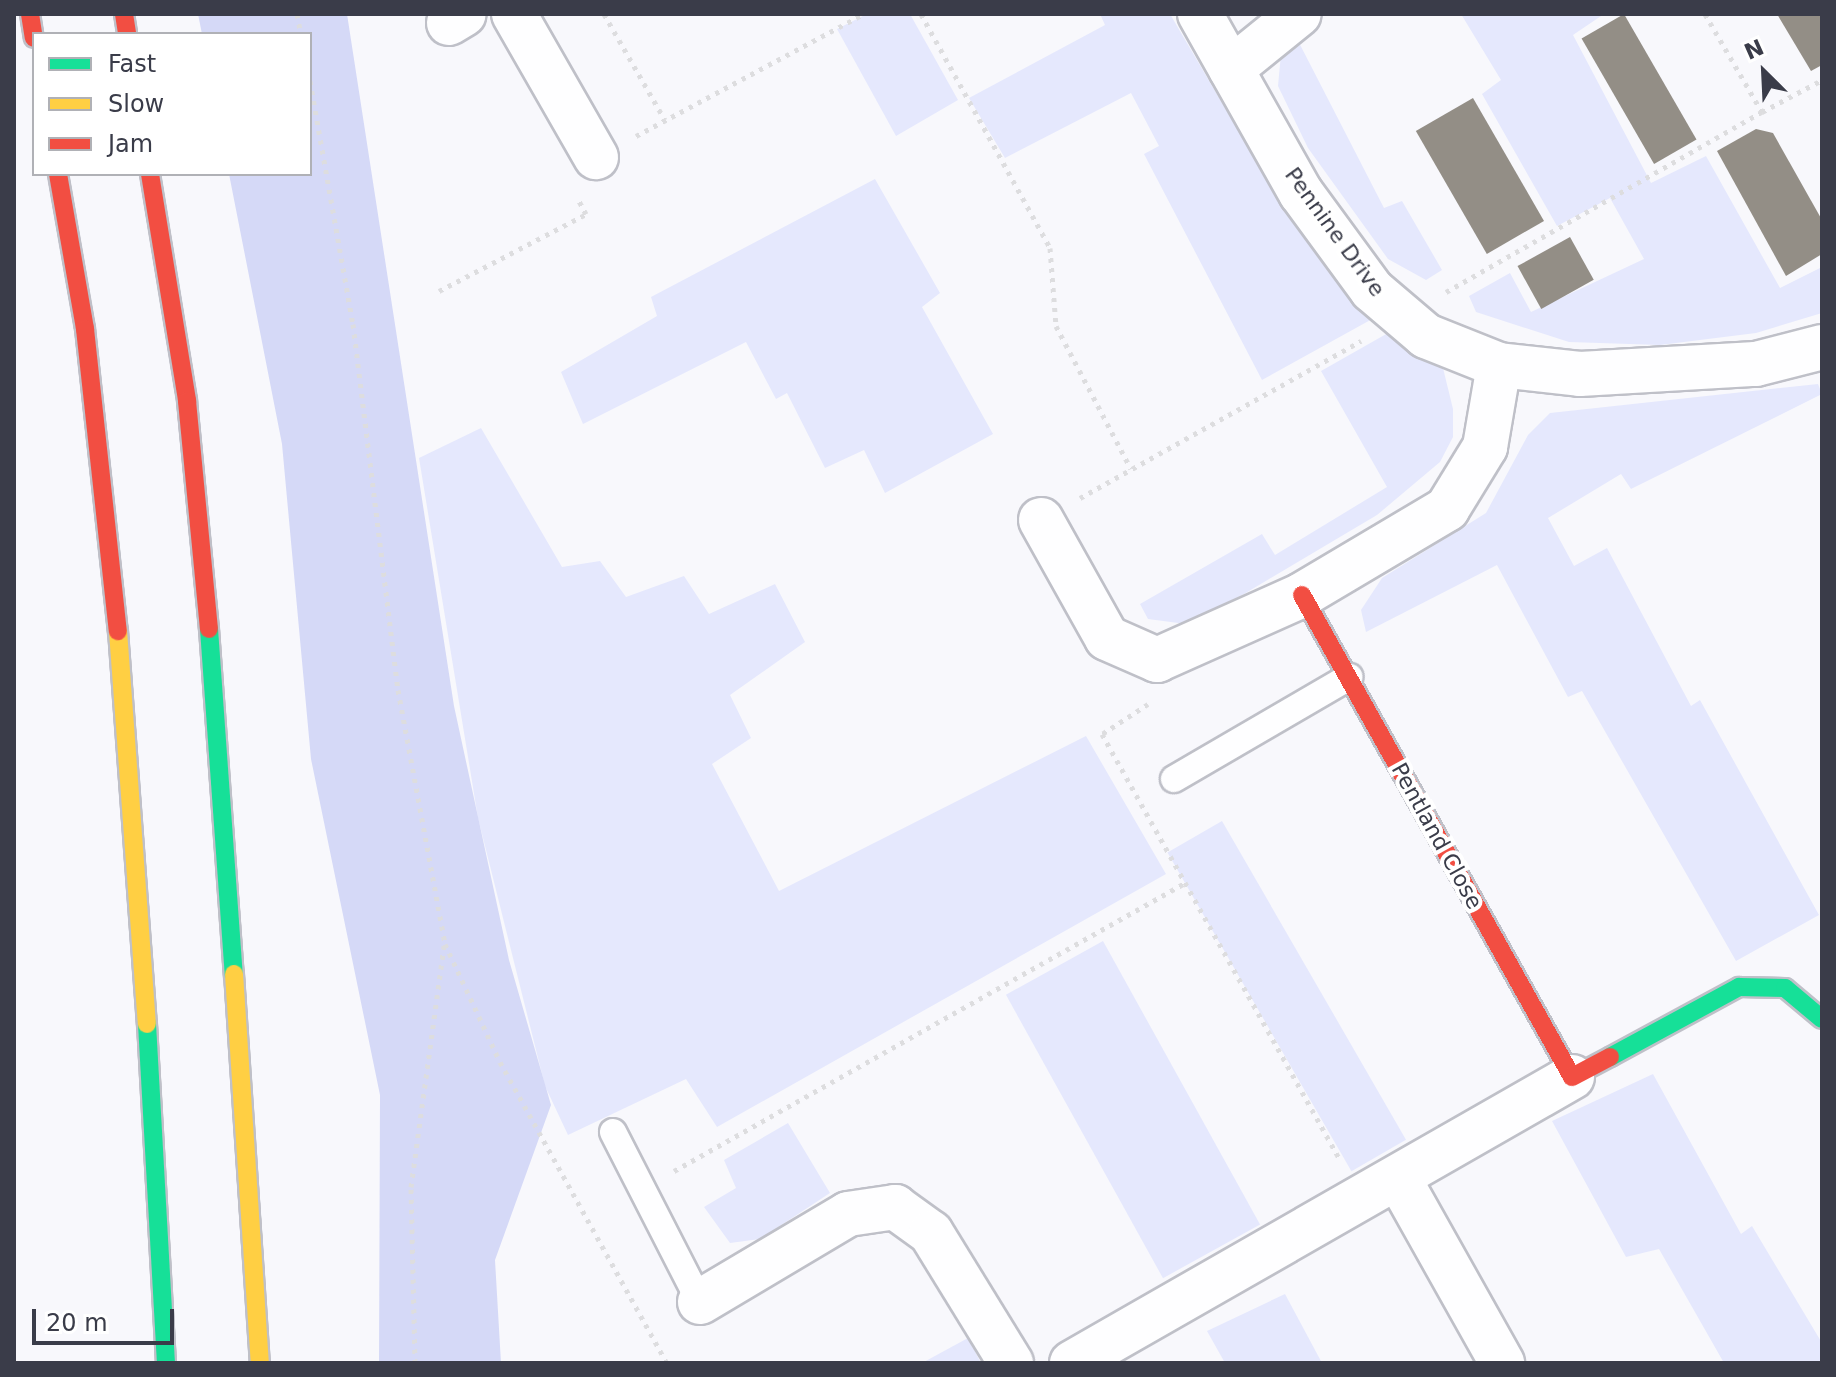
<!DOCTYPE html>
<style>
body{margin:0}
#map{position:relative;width:1836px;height:1377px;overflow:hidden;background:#f8f8fc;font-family:"DejaVu Sans",sans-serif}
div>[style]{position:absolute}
.green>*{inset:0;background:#e5e8fd;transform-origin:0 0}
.forest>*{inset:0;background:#d5d9f7}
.building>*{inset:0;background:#938e86;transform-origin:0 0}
.path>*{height:5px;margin-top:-2.5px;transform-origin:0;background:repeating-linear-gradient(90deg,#dddddf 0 4px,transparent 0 10px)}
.roads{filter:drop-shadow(2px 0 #bfc0c8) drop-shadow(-2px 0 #bfc0c8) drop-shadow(0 2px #bfc0c8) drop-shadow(0 -2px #bfc0c8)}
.lane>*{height:26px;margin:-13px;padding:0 13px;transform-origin:13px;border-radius:13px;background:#fefeff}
.street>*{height:44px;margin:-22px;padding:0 22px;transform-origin:22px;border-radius:22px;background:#fefeff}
.fast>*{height:18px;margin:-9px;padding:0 9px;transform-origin:9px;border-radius:9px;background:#16e098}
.slow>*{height:18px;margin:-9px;padding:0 9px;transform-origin:9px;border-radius:9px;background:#ffcf43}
.jam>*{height:18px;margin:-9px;padding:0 9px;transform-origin:9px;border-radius:9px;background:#f24e42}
span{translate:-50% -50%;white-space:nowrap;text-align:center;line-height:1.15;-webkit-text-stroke:8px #fff;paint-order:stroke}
.street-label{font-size:22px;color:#3a3c49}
.frame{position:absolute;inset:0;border:16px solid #3a3c49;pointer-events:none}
.legend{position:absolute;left:32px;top:32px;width:280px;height:144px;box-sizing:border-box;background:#fff;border:2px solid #b0b1b6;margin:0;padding:10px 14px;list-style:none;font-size:24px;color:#3a3c49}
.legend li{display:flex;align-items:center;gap:16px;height:40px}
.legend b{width:40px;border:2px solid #b0b1b6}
.north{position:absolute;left:1724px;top:32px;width:80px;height:80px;-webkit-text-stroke:6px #fff;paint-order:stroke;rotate:336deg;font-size:22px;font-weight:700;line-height:32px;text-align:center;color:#3a3c49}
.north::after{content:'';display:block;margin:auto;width:28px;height:36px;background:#3a3c49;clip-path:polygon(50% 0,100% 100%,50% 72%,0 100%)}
.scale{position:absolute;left:32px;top:1309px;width:142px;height:36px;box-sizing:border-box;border:4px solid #3a3c49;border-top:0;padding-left:10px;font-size:24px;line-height:28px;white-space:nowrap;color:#3a3c49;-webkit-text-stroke:6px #fff;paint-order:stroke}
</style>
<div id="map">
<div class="green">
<div style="clip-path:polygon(867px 14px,910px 14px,958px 100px,896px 136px,837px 29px)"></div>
<div style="clip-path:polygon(1100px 14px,1170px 14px,1273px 190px,1374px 318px,1262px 380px,1144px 154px,1159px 146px,1131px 93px,1005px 158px,969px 98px,1105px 25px)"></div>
<div style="clip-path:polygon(1461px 14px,1604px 14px,1573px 35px,1651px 183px,1706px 156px,1780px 288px,1822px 267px,1822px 313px,1756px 333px,1660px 345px,1569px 342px,1476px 312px,1469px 296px,1510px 273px,1531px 312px,1644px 259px,1610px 198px,1557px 226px,1482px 94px,1501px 80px)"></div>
<div style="clip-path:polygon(1293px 31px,1384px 208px,1402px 201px,1442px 270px,1426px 280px,1388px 259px,1308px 148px,1278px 86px,1282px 43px)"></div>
<div style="clip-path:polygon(875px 179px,940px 293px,922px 307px,993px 434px,885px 493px,864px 450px,825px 468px,787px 393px,776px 399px,746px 342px,583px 424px,561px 372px,657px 316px,651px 297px)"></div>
<div style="clip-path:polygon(1388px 333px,1443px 368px,1453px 409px,1453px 437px,1440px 462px,1377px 515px,1244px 594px,1186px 624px,1148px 619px,1140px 604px,1262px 534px,1275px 555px,1387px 487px,1321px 371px)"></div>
<div style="clip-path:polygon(1818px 384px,1822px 394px,1631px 489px,1621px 474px,1548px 518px,1574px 566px,1607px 548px,1691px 706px,1700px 700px,1819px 915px,1736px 961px,1582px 691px,1568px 697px,1497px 565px,1366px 632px,1361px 610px,1382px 578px,1486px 513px,1528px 435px,1550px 413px)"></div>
<div style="clip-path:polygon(481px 428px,562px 567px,600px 561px,626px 597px,684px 576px,709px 614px,775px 584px,805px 642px,730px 695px,751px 738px,712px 764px,779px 891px,1086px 736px,1166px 874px,717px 1127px,686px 1079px,568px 1135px,545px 1086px,478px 818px,419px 458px)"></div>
<div style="left:1222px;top:821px;width:368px;height:63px;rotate:60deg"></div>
<div style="left:1103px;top:941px;width:324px;height:111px;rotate:61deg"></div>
<div style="clip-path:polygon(1653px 1074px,1741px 1234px,1752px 1226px,1822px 1343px,1822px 1363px,1724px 1363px,1659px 1249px,1626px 1257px,1552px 1121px)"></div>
<div style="clip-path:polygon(788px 1123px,830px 1193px,760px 1239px,730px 1243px,704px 1207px,736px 1188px,724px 1160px)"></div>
<div style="clip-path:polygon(1285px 1294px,1322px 1363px,1225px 1363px,1207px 1331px)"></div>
<div style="clip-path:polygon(968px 1338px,981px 1363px,922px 1363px)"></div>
</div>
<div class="forest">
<div style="clip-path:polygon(198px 14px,347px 14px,454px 706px,509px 960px,551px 1105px,495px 1260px,501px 1363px,379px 1363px,380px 1095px,311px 759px,282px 444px,229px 174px,310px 174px,310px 34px,202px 34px)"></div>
</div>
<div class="building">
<div style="left:1624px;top:14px;width:145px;height:49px;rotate:60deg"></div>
<div style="clip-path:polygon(1777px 14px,1822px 14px,1822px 65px,1811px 71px)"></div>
<div style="left:1473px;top:98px;width:142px;height:66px;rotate:60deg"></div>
<div style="clip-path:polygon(1756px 129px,1773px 133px,1822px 220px,1822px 254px,1786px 276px,1717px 151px)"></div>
<div style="left:1570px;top:237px;width:49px;height:60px;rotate:61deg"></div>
</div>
<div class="path">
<div style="left:297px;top:14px;width:20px;rotate:79deg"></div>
<div style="left:604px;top:14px;width:122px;rotate:60.1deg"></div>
<div style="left:921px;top:14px;width:267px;rotate:61.1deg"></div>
<div style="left:1050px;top:248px;width:78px;rotate:85.6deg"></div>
<div style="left:1056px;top:326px;width:161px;rotate:62.3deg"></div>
<div style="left:1705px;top:14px;width:113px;rotate:59.8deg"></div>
<div style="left:1762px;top:112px;width:68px;rotate:-28.1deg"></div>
<div style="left:310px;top:81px;width:247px;rotate:80deg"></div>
<div style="left:353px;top:324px;width:369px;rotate:83deg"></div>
<div style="left:398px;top:690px;width:258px;rotate:79.5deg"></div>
<div style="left:445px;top:944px;width:130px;rotate:65deg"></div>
<div style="left:500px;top:1062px;width:344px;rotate:61deg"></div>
<div style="left:636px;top:136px;width:259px;rotate:-28.2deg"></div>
<div style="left:439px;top:291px;width:166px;rotate:-27.6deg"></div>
<div style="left:586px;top:214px;width:17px;rotate:-118deg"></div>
<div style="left:1446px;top:292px;width:364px;rotate:-29.7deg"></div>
<div style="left:1080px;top:498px;width:322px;rotate:-29.2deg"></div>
<div style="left:1148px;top:704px;width:55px;rotate:146.9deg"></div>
<div style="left:1102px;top:734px;width:487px;rotate:60.8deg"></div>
<div style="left:674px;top:1171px;width:587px;rotate:-29.41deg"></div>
<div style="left:415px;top:1363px;width:176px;rotate:-91.3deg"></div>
<div style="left:411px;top:1187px;width:244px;rotate:-82.2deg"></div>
</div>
<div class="roads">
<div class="lane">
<div style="left:1174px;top:779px;width:203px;rotate:-30.2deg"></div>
<div style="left:613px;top:1132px;width:191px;rotate:62.9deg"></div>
</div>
<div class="street">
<div style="left:514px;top:14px;width:165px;rotate:60.2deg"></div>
<div style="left:1200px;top:14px;width:206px;rotate:60.6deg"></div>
<div style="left:1301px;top:193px;width:120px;rotate:53.8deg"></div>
<div style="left:1372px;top:290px;width:71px;rotate:40.4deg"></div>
<div style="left:1426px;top:336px;width:79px;rotate:21.7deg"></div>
<div style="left:1499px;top:365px;width:81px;rotate:6.3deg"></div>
<div style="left:1580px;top:374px;width:176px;rotate:-3.3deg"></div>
<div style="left:1756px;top:364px;width:68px;rotate:-14.4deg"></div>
<div style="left:449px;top:23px;width:17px;rotate:-31deg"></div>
<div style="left:1231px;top:69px;width:87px;rotate:-39deg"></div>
<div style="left:1041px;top:520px;width:135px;rotate:60.8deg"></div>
<div style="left:1107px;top:638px;width:55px;rotate:23.7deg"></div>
<div style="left:1157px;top:660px;width:159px;rotate:-24.1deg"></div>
<div style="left:1302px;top:595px;width:169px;rotate:-30.7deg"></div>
<div style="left:1447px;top:509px;width:73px;rotate:-58.5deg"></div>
<div style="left:1485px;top:447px;width:83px;rotate:-80.3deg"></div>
<div style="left:1400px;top:1181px;width:209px;rotate:60.7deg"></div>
<div style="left:700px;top:1302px;width:172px;rotate:-30.7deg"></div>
<div style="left:848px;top:1214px;width:48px;rotate:-8.5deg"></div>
<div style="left:895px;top:1207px;width:44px;rotate:35.8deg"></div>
<div style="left:931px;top:1233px;width:153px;rotate:58.4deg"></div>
<div style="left:1072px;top:1363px;width:576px;rotate:-29.77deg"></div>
</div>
<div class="fast">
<div style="left:209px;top:629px;width:346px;rotate:85.9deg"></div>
<div style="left:147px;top:1024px;width:340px;rotate:86.8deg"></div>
<div style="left:1610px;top:1057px;width:147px;rotate:-28.5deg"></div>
<div style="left:1739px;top:987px;width:46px;rotate:1.2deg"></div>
<div style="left:1785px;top:988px;width:48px;rotate:40deg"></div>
</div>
<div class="slow">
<div style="left:118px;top:631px;width:394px;rotate:85.8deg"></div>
<div style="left:234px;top:974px;width:390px;rotate:86.2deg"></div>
</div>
<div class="jam">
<div style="left:30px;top:14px;width:24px;rotate:81deg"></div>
<div style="left:124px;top:14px;width:20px;rotate:81deg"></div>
<div style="left:58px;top:174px;width:157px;rotate:80.1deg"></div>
<div style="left:85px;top:329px;width:304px;rotate:83.8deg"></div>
<div style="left:150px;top:174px;width:230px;rotate:80.7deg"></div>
<div style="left:187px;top:401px;width:229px;rotate:84.5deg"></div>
<div style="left:1302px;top:595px;width:552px;rotate:60.74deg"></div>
<div style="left:1572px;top:1077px;width:43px;rotate:-27.8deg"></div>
</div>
</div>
<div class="street-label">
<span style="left:1335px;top:232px;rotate:54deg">Pennine Drive</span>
<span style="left:1437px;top:836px;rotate:61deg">Pentland Close</span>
</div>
<div class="frame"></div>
<ul class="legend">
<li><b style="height:10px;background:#16e098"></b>Fast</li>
<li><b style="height:10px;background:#ffcf43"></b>Slow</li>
<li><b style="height:10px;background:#f24e42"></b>Jam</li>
</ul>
<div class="north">N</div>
<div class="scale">20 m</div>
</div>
